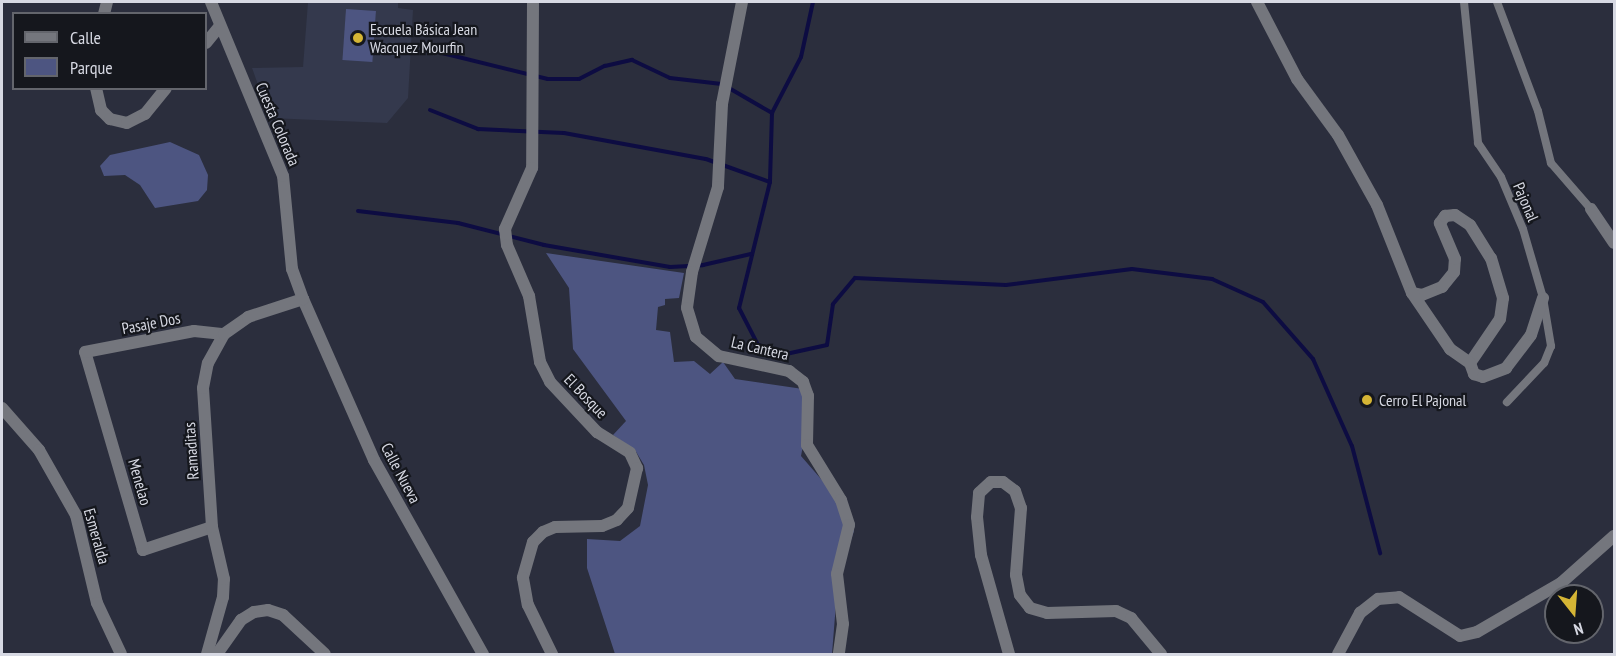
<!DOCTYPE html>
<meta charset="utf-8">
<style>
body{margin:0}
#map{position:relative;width:1616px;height:656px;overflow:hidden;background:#2b2e3d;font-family:"PT Sans Narrow",sans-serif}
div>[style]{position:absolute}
.built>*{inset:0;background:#34394d}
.green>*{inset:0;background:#4d5581;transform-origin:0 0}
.stream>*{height:4px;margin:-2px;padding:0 2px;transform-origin:2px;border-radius:2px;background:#0d0c42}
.service>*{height:8px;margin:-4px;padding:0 4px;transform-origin:4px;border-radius:4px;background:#74767d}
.minor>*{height:12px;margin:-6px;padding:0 6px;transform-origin:6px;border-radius:6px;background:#74767d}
.tertiary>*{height:12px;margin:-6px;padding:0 6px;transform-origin:6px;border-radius:6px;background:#74767d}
.dots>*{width:16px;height:16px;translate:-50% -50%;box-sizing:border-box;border:3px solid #15171d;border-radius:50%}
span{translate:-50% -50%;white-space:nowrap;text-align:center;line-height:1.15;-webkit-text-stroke:4.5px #15171d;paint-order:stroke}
.poi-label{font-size:16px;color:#d7d9e3}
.left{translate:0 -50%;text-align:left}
.street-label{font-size:16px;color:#d7d9e3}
.frame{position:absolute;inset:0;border:3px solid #d7d9e3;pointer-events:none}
.legend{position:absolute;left:12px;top:12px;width:195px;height:78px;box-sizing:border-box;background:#15171d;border:2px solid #63656c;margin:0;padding:8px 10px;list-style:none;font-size:18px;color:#d7d9e3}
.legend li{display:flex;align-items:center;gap:12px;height:30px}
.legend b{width:30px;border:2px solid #63656c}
.north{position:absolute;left:1544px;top:584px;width:60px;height:60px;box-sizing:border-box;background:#15171d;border:2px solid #63656c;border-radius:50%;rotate:163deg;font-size:16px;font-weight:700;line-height:24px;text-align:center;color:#d7d9e3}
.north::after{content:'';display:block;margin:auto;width:21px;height:27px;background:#d5b535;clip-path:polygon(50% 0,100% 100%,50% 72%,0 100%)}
</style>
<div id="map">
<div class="built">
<div style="clip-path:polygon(308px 2px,398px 2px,398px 8px,413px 10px,408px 98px,387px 123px,270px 118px,252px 68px,303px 67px)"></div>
</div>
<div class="green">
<div style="left:346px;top:9px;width:30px;height:51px;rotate:4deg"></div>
<div style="clip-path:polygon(170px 142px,199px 155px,208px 175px,207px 190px,198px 201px,155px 208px,140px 185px,125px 175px,104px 176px,100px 166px,110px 155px)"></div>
<div style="clip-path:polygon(546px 253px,684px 273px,679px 298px,665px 299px,665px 305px,658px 307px,656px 330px,670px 332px,674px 362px,694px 361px,710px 374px,723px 362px,735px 379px,803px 389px,808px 419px,801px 456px,848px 510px,854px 531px,838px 578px,832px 654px,615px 654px,587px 568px,587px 539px,620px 541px,640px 526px,648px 485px,644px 465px,635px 450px,613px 435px,626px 421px,573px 349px,569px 288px)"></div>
</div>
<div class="stream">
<div style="left:813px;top:2px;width:56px;rotate:102.3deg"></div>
<div style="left:801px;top:57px;width:63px;rotate:117.4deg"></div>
<div style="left:772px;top:113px;width:69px;rotate:91.7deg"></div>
<div style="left:770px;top:182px;width:130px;rotate:103.8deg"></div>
<div style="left:739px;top:308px;width:42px;rotate:62.8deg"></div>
<div style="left:758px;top:345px;width:29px;rotate:18deg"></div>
<div style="left:786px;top:354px;width:42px;rotate:-12.4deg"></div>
<div style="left:827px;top:345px;width:41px;rotate:-81.7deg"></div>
<div style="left:833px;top:304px;width:34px;rotate:-50deg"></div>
<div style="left:855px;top:278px;width:151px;rotate:2.7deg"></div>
<div style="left:1006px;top:285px;width:127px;rotate:-7.2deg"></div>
<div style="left:1132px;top:269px;width:81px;rotate:7.1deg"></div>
<div style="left:1212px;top:279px;width:56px;rotate:24.3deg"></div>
<div style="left:1263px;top:302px;width:76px;rotate:48.7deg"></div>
<div style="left:1313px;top:359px;width:95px;rotate:65.9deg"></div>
<div style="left:1352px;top:446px;width:111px;rotate:75.3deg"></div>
<div style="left:438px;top:52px;width:113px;rotate:13.8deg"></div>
<div style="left:548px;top:79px;width:31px"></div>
<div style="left:579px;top:79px;width:29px;rotate:-27deg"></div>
<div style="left:605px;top:66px;width:28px;rotate:-13deg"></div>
<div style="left:632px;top:60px;width:42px;rotate:25.3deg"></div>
<div style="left:670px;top:78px;width:52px;rotate:6.6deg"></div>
<div style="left:722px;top:84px;width:58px;rotate:30.1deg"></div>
<div style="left:430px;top:110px;width:52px;rotate:21.6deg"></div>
<div style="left:478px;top:129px;width:86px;rotate:2.7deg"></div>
<div style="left:564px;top:133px;width:144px;rotate:10.4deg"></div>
<div style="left:706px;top:159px;width:68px;rotate:19.8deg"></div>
<div style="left:358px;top:211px;width:101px;rotate:6.8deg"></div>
<div style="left:458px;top:223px;width:89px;rotate:14.3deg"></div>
<div style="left:544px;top:245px;width:128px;rotate:9.9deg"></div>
<div style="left:670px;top:267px;width:33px;rotate:-3deg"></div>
<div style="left:703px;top:265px;width:49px;rotate:-12.9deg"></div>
</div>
<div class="service">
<div style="left:1464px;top:2px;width:142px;rotate:84.3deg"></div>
<div style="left:1478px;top:143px;width:41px;rotate:55.9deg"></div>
<div style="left:1501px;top:177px;width:56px;rotate:67.1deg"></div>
<div style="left:1523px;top:229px;width:72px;rotate:73.8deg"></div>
<div style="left:1543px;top:298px;width:49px;rotate:80.5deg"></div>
<div style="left:1551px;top:346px;width:18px;rotate:112deg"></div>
<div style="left:1544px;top:363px;width:54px;rotate:133.5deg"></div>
<div style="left:1497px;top:2px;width:116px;rotate:69.4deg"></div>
<div style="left:1538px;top:111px;width:54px;rotate:76deg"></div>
<div style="left:1551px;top:163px;width:61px;rotate:49deg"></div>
</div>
<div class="minor">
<div style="left:533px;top:2px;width:166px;rotate:90.3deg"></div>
<div style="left:532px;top:168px;width:67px;rotate:113.9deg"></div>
<div style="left:505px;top:229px;width:16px;rotate:83deg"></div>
<div style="left:507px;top:245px;width:56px;rotate:66.7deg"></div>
<div style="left:529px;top:296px;width:67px;rotate:80.5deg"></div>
<div style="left:540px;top:362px;width:22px;rotate:63deg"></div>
<div style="left:550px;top:382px;width:69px;rotate:46.8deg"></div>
<div style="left:597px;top:432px;width:39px;rotate:32deg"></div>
<div style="left:630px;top:453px;width:17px;rotate:65deg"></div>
<div style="left:637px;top:468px;width:41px;rotate:102.7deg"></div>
<div style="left:628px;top:508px;width:16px;rotate:133deg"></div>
<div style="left:617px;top:520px;width:16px;rotate:158deg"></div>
<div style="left:602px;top:526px;width:47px;rotate:178.8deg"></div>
<div style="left:555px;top:527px;width:13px;rotate:157deg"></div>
<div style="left:543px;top:532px;width:14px;rotate:135deg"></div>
<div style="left:533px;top:542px;width:37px;rotate:106deg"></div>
<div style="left:523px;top:578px;width:27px;rotate:80deg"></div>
<div style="left:528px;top:605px;width:55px;rotate:63.9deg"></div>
<div style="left:742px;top:2px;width:104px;rotate:101.1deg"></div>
<div style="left:722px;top:104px;width:83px;rotate:92.8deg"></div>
<div style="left:718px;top:187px;width:89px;rotate:107deg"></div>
<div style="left:692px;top:272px;width:36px;rotate:98deg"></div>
<div style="left:687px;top:308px;width:30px;rotate:73deg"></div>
<div style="left:696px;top:337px;width:30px;rotate:40deg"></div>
<div style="left:719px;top:356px;width:72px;rotate:12.1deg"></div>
<div style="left:789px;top:371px;width:18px;rotate:38deg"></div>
<div style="left:803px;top:382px;width:15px;rotate:70deg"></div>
<div style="left:808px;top:396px;width:49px;rotate:91.2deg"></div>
<div style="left:807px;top:445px;width:65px;rotate:58.3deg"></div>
<div style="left:841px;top:500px;width:26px;rotate:72deg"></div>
<div style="left:849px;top:525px;width:50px;rotate:103.8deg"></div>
<div style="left:837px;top:574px;width:50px;rotate:83.2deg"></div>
<div style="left:843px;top:624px;width:30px;rotate:98deg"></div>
<div style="left:1257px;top:2px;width:87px;rotate:62.5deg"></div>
<div style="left:1297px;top:79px;width:69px;rotate:53.8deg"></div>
<div style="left:1338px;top:135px;width:80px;rotate:60.9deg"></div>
<div style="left:1377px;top:205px;width:95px;rotate:68.3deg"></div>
<div style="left:1412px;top:293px;width:10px;rotate:11deg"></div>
<div style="left:1422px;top:295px;width:22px;rotate:-22deg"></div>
<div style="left:1442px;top:287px;width:19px;rotate:-51deg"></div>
<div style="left:1454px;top:272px;width:13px;rotate:-86deg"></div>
<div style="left:1455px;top:259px;width:39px;rotate:-113deg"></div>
<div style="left:1440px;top:223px;width:9px;rotate:-54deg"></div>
<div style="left:1445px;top:216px;width:10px;rotate:-6deg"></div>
<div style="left:1455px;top:215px;width:18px;rotate:34deg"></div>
<div style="left:1470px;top:225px;width:39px;rotate:58deg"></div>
<div style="left:1491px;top:258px;width:42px;rotate:73.3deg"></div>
<div style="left:1503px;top:298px;width:21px;rotate:98deg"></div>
<div style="left:1500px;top:319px;width:53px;rotate:124.3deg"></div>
<div style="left:1470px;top:363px;width:12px;rotate:70deg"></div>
<div style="left:1474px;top:374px;width:9px;rotate:18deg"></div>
<div style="left:1483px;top:377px;width:25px;rotate:-21deg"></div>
<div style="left:1506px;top:368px;width:41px;rotate:-52.9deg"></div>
<div style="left:1531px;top:335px;width:39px;rotate:-72deg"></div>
<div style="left:104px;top:14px;width:12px;rotate:-76deg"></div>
<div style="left:206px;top:43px;width:22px;rotate:-51deg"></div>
<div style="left:96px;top:88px;width:23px;rotate:77deg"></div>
<div style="left:101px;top:110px;width:13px;rotate:45deg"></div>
<div style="left:110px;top:119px;width:17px;rotate:13deg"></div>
<div style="left:127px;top:123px;width:20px;rotate:-27deg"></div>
<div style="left:145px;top:114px;width:33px;rotate:-51deg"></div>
<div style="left:1591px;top:209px;width:41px;rotate:55.9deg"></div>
<div style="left:1412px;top:293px;width:68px;rotate:55.8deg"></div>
<div style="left:1450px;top:349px;width:24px;rotate:35deg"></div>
<div style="left:303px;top:299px;width:176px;rotate:66.2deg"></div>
<div style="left:374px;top:460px;width:223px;rotate:60.7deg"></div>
<div style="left:2px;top:408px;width:56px;rotate:48.6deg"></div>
<div style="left:39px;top:450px;width:75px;rotate:60.4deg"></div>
<div style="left:76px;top:515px;width:90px;rotate:76.6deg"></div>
<div style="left:97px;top:603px;width:56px;rotate:64.8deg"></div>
<div style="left:212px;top:527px;width:73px;rotate:161.6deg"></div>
<div style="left:143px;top:550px;width:206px;rotate:-106.3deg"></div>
<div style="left:85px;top:352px;width:111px;rotate:-10.9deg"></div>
<div style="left:194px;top:331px;width:30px;rotate:6deg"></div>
<div style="left:217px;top:654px;width:42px;rotate:-54.8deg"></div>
<div style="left:241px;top:620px;width:15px;rotate:-32deg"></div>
<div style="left:254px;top:612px;width:14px;rotate:-8deg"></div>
<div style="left:268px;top:610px;width:16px;rotate:18deg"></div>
<div style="left:283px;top:615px;width:57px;rotate:42.9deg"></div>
<div style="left:1009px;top:654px;width:103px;rotate:-105.8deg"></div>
<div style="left:981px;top:555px;width:38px;rotate:-96deg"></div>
<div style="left:977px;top:517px;width:24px;rotate:-85deg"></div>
<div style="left:979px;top:493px;width:16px;rotate:-43deg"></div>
<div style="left:991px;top:482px;width:12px"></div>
<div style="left:1003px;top:482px;width:15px;rotate:37deg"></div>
<div style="left:1015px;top:491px;width:18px;rotate:71deg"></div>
<div style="left:1021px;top:508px;width:67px;rotate:94.3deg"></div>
<div style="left:1016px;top:575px;width:20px;rotate:79deg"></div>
<div style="left:1020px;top:595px;width:16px;rotate:52deg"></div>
<div style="left:1030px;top:608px;width:18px;rotate:16deg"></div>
<div style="left:1047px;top:613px;width:69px;rotate:-1.7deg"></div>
<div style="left:1116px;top:611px;width:17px;rotate:25deg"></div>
<div style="left:1131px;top:618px;width:47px;rotate:50.2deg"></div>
<div style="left:1338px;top:654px;width:47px;rotate:-61.8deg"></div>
<div style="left:1360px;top:613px;width:23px;rotate:-38deg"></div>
<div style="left:1378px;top:599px;width:21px;rotate:-5deg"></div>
<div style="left:1399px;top:597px;width:72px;rotate:32.6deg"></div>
<div style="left:1460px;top:636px;width:17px;rotate:-13deg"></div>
<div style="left:1477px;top:632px;width:97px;rotate:-30.3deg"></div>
<div style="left:1561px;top:583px;width:71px;rotate:-41.6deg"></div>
</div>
<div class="tertiary">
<div style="left:207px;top:654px;width:59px;rotate:-74.3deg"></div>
<div style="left:223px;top:597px;width:18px;rotate:-87deg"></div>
<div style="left:224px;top:579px;width:53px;rotate:-103deg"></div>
<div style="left:212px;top:527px;width:139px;rotate:-93.7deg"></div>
<div style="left:203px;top:388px;width:25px;rotate:-79deg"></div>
<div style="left:208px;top:363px;width:33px;rotate:-61deg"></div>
<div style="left:224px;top:334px;width:29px;rotate:-35deg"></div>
<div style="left:248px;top:317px;width:58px;rotate:-18.1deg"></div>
<div style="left:303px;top:299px;width:32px;rotate:-110deg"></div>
<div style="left:292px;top:269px;width:93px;rotate:-95.5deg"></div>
<div style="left:283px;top:176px;width:188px;rotate:-112.5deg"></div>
</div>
<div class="dots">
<div style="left:358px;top:38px;background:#d5b535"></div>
<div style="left:1367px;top:400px;background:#d5b535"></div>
</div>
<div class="poi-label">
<span class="left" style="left:370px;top:38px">Escuela Básica Jean<br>Wacquez Mourfin</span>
<span class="left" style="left:1379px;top:400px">Cerro El Pajonal</span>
</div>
<div class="street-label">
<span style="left:278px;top:124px;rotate:67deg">Cuesta Colorada</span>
<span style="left:1526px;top:202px;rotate:67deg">Pajonal</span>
<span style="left:151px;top:323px;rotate:-11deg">Pasaje Dos</span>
<span style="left:760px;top:348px;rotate:13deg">La Cantera</span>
<span style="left:586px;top:396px;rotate:46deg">El Bosque</span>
<span style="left:191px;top:451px;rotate:-94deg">Ramaditas</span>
<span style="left:401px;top:473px;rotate:62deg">Calle Nueva</span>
<span style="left:140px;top:482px;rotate:74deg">Menelao</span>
<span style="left:97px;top:536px;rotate:74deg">Esmeralda</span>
</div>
<div class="frame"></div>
<ul class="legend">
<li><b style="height:8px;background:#74767d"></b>Calle</li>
<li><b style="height:16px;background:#4d5581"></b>Parque</li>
</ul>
<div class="north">N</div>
</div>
